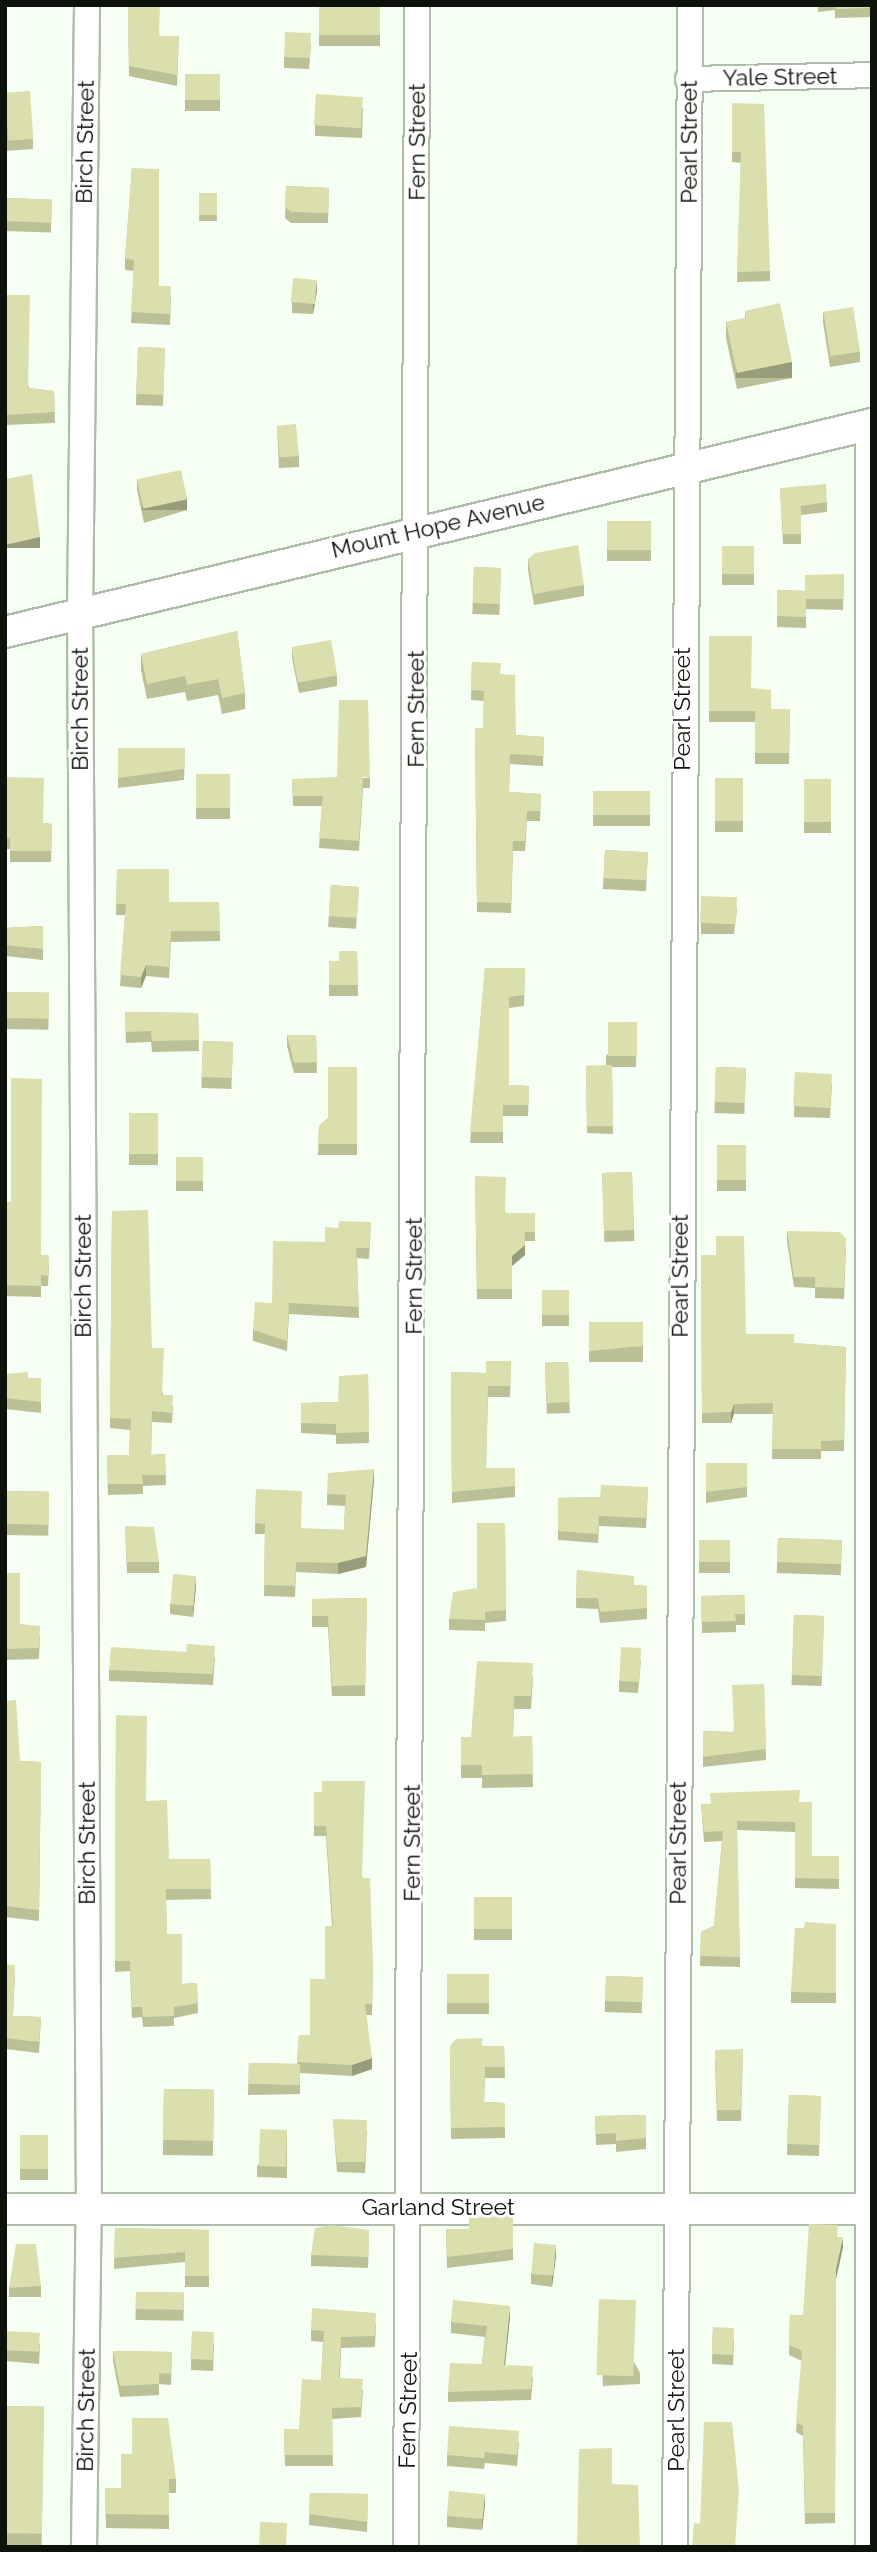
<!DOCTYPE html>
<style>
body{margin:0}
#map{position:relative;width:877px;height:2552px;overflow:hidden;background:#f6fff3;font-family:Raleway,sans-serif}
div>[style]{position:absolute}
.roads{filter:drop-shadow(2px 0 #aebca9) drop-shadow(-2px 0 #aebca9) drop-shadow(0 2px #aebca9) drop-shadow(0 -2px #aebca9)}
.minor>*{height:24px;margin:-12px;padding:0 12px;transform-origin:12px;border-radius:12px;background:#fff}
.tertiary>*{height:30px;margin:-15px;padding:0 15px;transform-origin:15px;border-radius:15px;background:#fff}
.wall>*{inset:0;background:#bcc096;transform-origin:0 0}
.shaded-wall>*{inset:0;background:#999c7a;transform-origin:0 0}
.building>*{inset:0;background:#dbdfae;transform-origin:0 0}
span{translate:-50% -50%;white-space:nowrap;text-align:center;line-height:1.15;-webkit-text-stroke:6px #fff;paint-order:stroke}
.street-label{font-size:23px;color:#0d120b}
.frame{position:absolute;inset:0;border:7px solid #0d120b;pointer-events:none}
</style>
<div id="map">
<div class="roads">
<div class="minor">
<div style="left:688px;top:79px;width:184px;rotate:-1.2deg"></div>
<div style="left:84px;top:2547px;width:339px;rotate:-89.2deg"></div>
<div style="left:89px;top:2208px;width:1593px;rotate:-90.32deg"></div>
<div style="left:80px;top:615px;width:610px;rotate:-89.34deg"></div>
<div style="left:406px;top:2547px;width:2542px;rotate:-89.75deg"></div>
<div style="left:675px;top:2547px;width:2542px;rotate:-89.66deg"></div>
<div style="left:868px;top:2547px;width:2122px;rotate:-90deg"></div>
</div>
<div class="tertiary">
<div style="left:5px;top:632px;width:892px;rotate:-13.49deg"></div>
<div style="left:5px;top:2209px;width:867px"></div>
</div>
</div>
<div class="wall">
<div style="clip-path:polygon(128px 5px,160px 36px,179px 36px,177px 86px,129px 76px)"></div>
<div style="left:319px;top:5px;width:61px;height:41px"></div>
<div style="clip-path:polygon(818px 5px,872px 5px,872px 17px,835px 18px,835px 10px,818px 12px)"></div>
<div style="clip-path:polygon(311px 44px,309px 69px,284px 68px,284px 57px)"></div>
<div style="left:185px;top:74px;width:35px;height:37px"></div>
<div style="clip-path:polygon(5px 93px,33px 139px,33px 149px,5px 151px)"></div>
<div style="clip-path:polygon(732px 103px,770px 271px,770px 281px,737px 282px,741px 163px,732px 162px)"></div>
<div style="clip-path:polygon(363px 108px,362px 138px,315px 136px,315px 125px)"></div>
<div style="clip-path:polygon(132px 168px,159px 286px,171px 297px,170px 325px,131px 323px,134px 271px,125px 270px,125px 259px)"></div>
<div style="clip-path:polygon(286px 186px,329px 188px,328px 223px,291px 223px,285px 218px)"></div>
<div style="left:199px;top:193px;width:18px;height:28px"></div>
<div style="left:5px;top:198px;width:47px;height:33px;rotate:2deg"></div>
<div style="clip-path:polygon(317px 291px,313px 314px,292px 313px,292px 302px)"></div>
<div style="clip-path:polygon(5px 295px,29px 388px,54px 391px,55px 423px,5px 425px)"></div>
<div style="clip-path:polygon(745px 311px,792px 378px,737px 389px,726px 338px,726px 322px,745px 318px)"></div>
<div style="clip-path:polygon(823px 312px,860px 351px,860px 362px,830px 367px,823px 322px)"></div>
<div style="left:138px;top:347px;width:27px;height:58px;rotate:2deg"></div>
<div style="clip-path:polygon(277px 426px,299px 456px,299px 467px,279px 468px)"></div>
<div style="clip-path:polygon(137px 479px,187px 510px,144px 523px,137px 490px)"></div>
<div style="clip-path:polygon(780px 488px,827px 502px,827px 512px,801px 515px,801px 544px,783px 544px)"></div>
<div style="left:607px;top:521px;width:44px;height:40px"></div>
<div style="left:722px;top:546px;width:32px;height:39px"></div>
<div style="clip-path:polygon(528px 559px,584px 585px,584px 596px,534px 605px,528px 570px)"></div>
<div style="left:474px;top:567px;width:27px;height:47px;rotate:2deg"></div>
<div style="clip-path:polygon(844px 574px,843px 610px,806px 609px,806px 628px,777px 627px,777px 590px,805px 591px)"></div>
<div style="clip-path:polygon(237px 631px,245px 693px,245px 709px,222px 714px,218px 695px,187px 701px,185px 692px,147px 699px,141px 670px,141px 654px)"></div>
<div style="clip-path:polygon(709px 636px,751px 688px,771px 709px,790px 709px,789px 764px,755px 764px,755px 722px,709px 722px)"></div>
<div style="clip-path:polygon(292px 647px,337px 675px,337px 686px,299px 693px,292px 658px)"></div>
<div style="clip-path:polygon(472px 662px,501px 674px,516px 735px,544px 737px,543px 766px,510px 764px,509px 792px,541px 794px,540px 821px,527px 821px,525px 851px,513px 851px,511px 913px,477px 912px,475px 728px,483px 728px,484px 701px,471px 700px)"></div>
<div style="clip-path:polygon(118px 748px,185px 748px,184px 780px,118px 788px)"></div>
<div style="left:196px;top:774px;width:34px;height:45px"></div>
<div style="clip-path:polygon(5px 777px,43px 823px,52px 824px,51px 862px,10px 862px,10px 849px,5px 849px)"></div>
<div style="clip-path:polygon(370px 778px,370px 788px,363px 788px,359px 851px,319px 848px,322px 806px,293px 806px,292px 779px)"></div>
<div style="left:715px;top:778px;width:28px;height:54px"></div>
<div style="left:804px;top:779px;width:27px;height:54px"></div>
<div style="left:593px;top:791px;width:57px;height:35px"></div>
<div style="left:605px;top:850px;width:43px;height:39px;rotate:3deg"></div>
<div style="clip-path:polygon(117px 869px,169px 902px,219px 902px,220px 941px,171px 942px,169px 978px,146px 976px,141px 988px,120px 986px,125px 915px,116px 915px)"></div>
<div style="left:331px;top:885px;width:28px;height:42px;rotate:4deg"></div>
<div style="clip-path:polygon(701px 896px,737px 908px,734px 934px,701px 934px)"></div>
<div style="clip-path:polygon(43px 926px,43px 960px,5px 956px,5px 928px)"></div>
<div style="clip-path:polygon(357px 951px,358px 996px,329px 996px,329px 961px,339px 961px)"></div>
<div style="clip-path:polygon(485px 968px,525px 968px,524px 1006px,509px 1008px,509px 1085px,529px 1086px,528px 1116px,503px 1116px,503px 1143px,470px 1143px)"></div>
<div style="left:5px;top:992px;width:44px;height:37px;rotate:1deg"></div>
<div style="clip-path:polygon(125px 1012px,198px 1013px,199px 1051px,152px 1052px,151px 1042px,126px 1043px)"></div>
<div style="clip-path:polygon(637px 1022px,636px 1067px,612px 1067px,613px 1134px,587px 1133px,586px 1066px,606px 1066px,606px 1056px)"></div>
<div style="clip-path:polygon(287px 1035px,316px 1035px,317px 1073px,294px 1073px,287px 1046px)"></div>
<div style="left:203px;top:1041px;width:30px;height:47px;rotate:2deg"></div>
<div style="clip-path:polygon(357px 1067px,357px 1155px,318px 1155px,319px 1126px,328px 1118px)"></div>
<div style="left:716px;top:1067px;width:30px;height:46px;rotate:2deg"></div>
<div style="clip-path:polygon(795px 1072px,832px 1084px,830px 1118px,794px 1117px)"></div>
<div style="left:129px;top:1113px;width:29px;height:52px"></div>
<div style="left:717px;top:1145px;width:29px;height:46px"></div>
<div style="left:203px;top:1157px;width:34px;height:27px;rotate:90deg"></div>
<div style="left:632px;top:1172px;width:69px;height:30px;rotate:88deg"></div>
<div style="clip-path:polygon(475px 1176px,506px 1213px,535px 1213px,535px 1241px,525px 1241px,525px 1255px,512px 1266px,512px 1299px,477px 1299px)"></div>
<div style="clip-path:polygon(5px 1202px,49px 1266px,48px 1286px,41px 1286px,41px 1297px,5px 1296px)"></div>
<div style="clip-path:polygon(112px 1211px,152px 1348px,163px 1395px,173px 1406px,172px 1423px,152px 1422px,151px 1455px,165px 1454px,166px 1485px,143px 1486px,143px 1494px,108px 1495px,107px 1455px,129px 1455px,130px 1430px,110px 1428px)"></div>
<div style="clip-path:polygon(371px 1222px,369px 1259px,357px 1258px,359px 1318px,289px 1314px,287px 1351px,253px 1341px,253px 1330px,272px 1303px,338px 1228px)"></div>
<div style="clip-path:polygon(787px 1231px,846px 1249px,844px 1299px,815px 1298px,815px 1288px,794px 1287px,787px 1242px)"></div>
<div style="clip-path:polygon(701px 1255px,746px 1334px,794px 1343px,846px 1347px,844px 1451px,821px 1451px,821px 1459px,772px 1459px,773px 1414px,734px 1414px,731px 1423px,702px 1423px)"></div>
<div style="left:542px;top:1290px;width:27px;height:36px"></div>
<div style="left:589px;top:1322px;width:54px;height:40px"></div>
<div style="clip-path:polygon(511px 1361px,510px 1397px,488px 1397px,486px 1468px,515px 1468px,515px 1497px,452px 1503px,451px 1372px,486px 1373px)"></div>
<div style="left:568px;top:1362px;width:51px;height:23px;rotate:88deg"></div>
<div style="clip-path:polygon(5px 1374px,28px 1378px,41px 1378px,41px 1413px,5px 1409px)"></div>
<div style="clip-path:polygon(368px 1374px,369px 1443px,336px 1444px,336px 1435px,301px 1433px,301px 1403px,338px 1402px)"></div>
<div style="clip-path:polygon(706px 1463px,747px 1463px,747px 1497px,706px 1503px)"></div>
<div style="clip-path:polygon(374px 1480px,366px 1567px,338px 1574px,296px 1572px,295px 1597px,264px 1596px,265px 1534px,255px 1534px,256px 1489px,301px 1529px,344px 1530px,345px 1506px,327px 1505px,327px 1494px)"></div>
<div style="clip-path:polygon(648px 1487px,646px 1528px,599px 1526px,598px 1543px,558px 1540px,558px 1498px,600px 1497px)"></div>
<div style="left:5px;top:1491px;width:44px;height:44px;rotate:1deg"></div>
<div style="clip-path:polygon(505px 1523px,506px 1621px,485px 1623px,485px 1631px,449px 1630px,449px 1619px,477px 1588px)"></div>
<div style="clip-path:polygon(125px 1526px,159px 1562px,159px 1573px,127px 1573px)"></div>
<div style="left:778px;top:1538px;width:64px;height:35px;rotate:2deg"></div>
<div style="left:699px;top:1540px;width:31px;height:33px"></div>
<div style="clip-path:polygon(577px 1570px,634px 1585px,647px 1586px,647px 1619px,600px 1623px,598px 1609px,576px 1608px)"></div>
<div style="clip-path:polygon(5px 1573px,20px 1624px,40px 1637px,39px 1659px,5px 1660px)"></div>
<div style="clip-path:polygon(196px 1587px,193px 1617px,170px 1614px,170px 1604px)"></div>
<div style="clip-path:polygon(745px 1595px,745px 1625px,736px 1625px,736px 1632px,702px 1633px,701px 1596px)"></div>
<div style="clip-path:polygon(367px 1598px,365px 1696px,332px 1696px,328px 1627px,312px 1627px,312px 1599px)"></div>
<div style="left:794px;top:1615px;width:30px;height:70px;rotate:2deg"></div>
<div style="clip-path:polygon(215px 1657px,213px 1685px,109px 1681px,109px 1670px)"></div>
<div style="clip-path:polygon(641px 1659px,638px 1693px,619px 1692px,619px 1681px)"></div>
<div style="clip-path:polygon(533px 1676px,531px 1709px,514px 1709px,513px 1737px,532px 1736px,533px 1787px,482px 1788px,482px 1778px,461px 1778px,461px 1737px,471px 1737px)"></div>
<div style="clip-path:polygon(764px 1684px,766px 1760px,703px 1767px,703px 1731px,733px 1732px)"></div>
<div style="clip-path:polygon(5px 1701px,20px 1761px,41px 1762px,39px 1921px,5px 1917px)"></div>
<div style="clip-path:polygon(116px 1715px,146px 1801px,169px 1859px,210px 1859px,211px 1899px,166px 1900px,167px 1934px,182px 1984px,197px 1983px,198px 2013px,174px 2018px,174px 2026px,143px 2027px,142px 2017px,132px 2018px,130px 1971px,115px 1972px)"></div>
<div style="clip-path:polygon(314px 1792px,363px 1878px,373px 1964px,372px 2015px,366px 2015px,372px 2069px,352px 2076px,300px 2073px,300px 2094px,248px 2095px,249px 2063px,297px 2064px,299px 2035px,310px 2035px,325px 1979px,332px 1926px,326px 1836px,314px 1836px)"></div>
<div style="clip-path:polygon(800px 1802px,812px 1856px,839px 1856px,839px 1889px,795px 1888px,795px 1832px,737px 1830px,740px 1967px,700px 1966px,701px 1932px,714px 1926px,722px 1841px,704px 1842px,701px 1804px)"></div>
<div style="left:512px;top:1897px;width:43px;height:38px;rotate:90deg"></div>
<div style="clip-path:polygon(836px 1924px,836px 2003px,791px 2003px,791px 1992px,804px 1928px)"></div>
<div style="clip-path:polygon(5px 1964px,15px 1975px,13px 2016px,41px 2017px,39px 2053px,5px 2049px)"></div>
<div style="left:447px;top:1974px;width:42px;height:40px"></div>
<div style="left:606px;top:1976px;width:37px;height:36px;rotate:2deg"></div>
<div style="clip-path:polygon(450px 2046px,504px 2046px,505px 2078px,485px 2078px,484px 2102px,505px 2103px,505px 2138px,451px 2139px)"></div>
<div style="clip-path:polygon(743px 2049px,741px 2121px,717px 2121px,715px 2060px)"></div>
<div style="left:164px;top:2089px;width:50px;height:66px;rotate:1deg"></div>
<div style="left:789px;top:2095px;width:32px;height:60px;rotate:2deg"></div>
<div style="clip-path:polygon(646px 2115px,646px 2149px,616px 2152px,616px 2144px,596px 2145px,595px 2116px)"></div>
<div style="clip-path:polygon(333px 2119px,367px 2130px,365px 2173px,337px 2172px)"></div>
<div style="clip-path:polygon(287px 2130px,287px 2178px,257px 2177px,257px 2166px)"></div>
<div style="left:20px;top:2135px;width:28px;height:45px"></div>
<div style="clip-path:polygon(513px 2216px,513px 2260px,447px 2268px,446px 2229px,469px 2229px)"></div>
<div style="clip-path:polygon(115px 2228px,209px 2230px,209px 2287px,185px 2287px,185px 2262px,114px 2269px)"></div>
<div style="clip-path:polygon(369px 2230px,368px 2268px,311px 2266px,311px 2255px)"></div>
<div style="clip-path:polygon(838px 2237px,843px 2247px,836px 2279px,835px 2523px,805px 2524px,803px 2436px,796px 2432px,802px 2361px,789px 2355px,790px 2315px,803px 2315px)"></div>
<div style="clip-path:polygon(556px 2256px,552px 2287px,531px 2284px,531px 2274px)"></div>
<div style="left:41px;top:2286px;width:11px;height:32px;rotate:90deg"></div>
<div style="left:136px;top:2292px;width:48px;height:28px;rotate:1deg"></div>
<div style="clip-path:polygon(599px 2299px,640px 2373px,640px 2384px,603px 2386px)"></div>
<div style="clip-path:polygon(510px 2317px,505px 2365px,533px 2377px,531px 2400px,448px 2402px,448px 2392px,482px 2364px,485px 2337px,451px 2333px,451px 2322px)"></div>
<div style="clip-path:polygon(376px 2324px,375px 2347px,341px 2348px,340px 2378px,363px 2390px,361px 2417px,332px 2419px,333px 2466px,285px 2466px,284px 2429px,299px 2429px,321px 2380px,323px 2342px,311px 2341px,311px 2330px)"></div>
<div style="clip-path:polygon(713px 2327px,734px 2339px,733px 2365px,712px 2364px)"></div>
<div style="clip-path:polygon(5px 2331px,40px 2344px,39px 2364px,5px 2361px)"></div>
<div style="clip-path:polygon(214px 2343px,213px 2371px,191px 2370px,191px 2359px)"></div>
<div style="clip-path:polygon(113px 2351px,172px 2352px,171px 2385px,159px 2384px,159px 2395px,120px 2397px,113px 2361px)"></div>
<div style="left:5px;top:2406px;width:39px;height:140px;rotate:1deg"></div>
<div style="clip-path:polygon(519px 2442px,517px 2466px,485px 2463px,484px 2469px,447px 2466px,447px 2455px)"></div>
<div style="clip-path:polygon(121px 2454px,176px 2479px,176px 2493px,169px 2493px,169px 2529px,106px 2528px,105px 2488px,121px 2488px)"></div>
<div style="clip-path:polygon(310px 2493px,368px 2494px,367px 2532px,309px 2525px)"></div>
<div style="clip-path:polygon(485px 2505px,482px 2530px,447px 2527px,447px 2516px)"></div>
</div>
<div class="shaded-wall">
<div style="clip-path:polygon(317px 280px,317px 291px,313px 314px,313px 304px)"></div>
<div style="left:792px;top:362px;width:16px;height:56px;rotate:90deg"></div>
<div style="left:187px;top:499px;width:11px;height:45px;rotate:90deg"></div>
<div style="left:40px;top:537px;width:11px;height:36px;rotate:90deg"></div>
<div style="clip-path:polygon(146px 965px,146px 976px,141px 988px,141px 977px)"></div>
<div style="clip-path:polygon(525px 1232px,525px 1255px,512px 1266px,512px 1299px,512px 1256px)"></div>
<div style="clip-path:polygon(734px 1404px,734px 1414px,731px 1423px,731px 1412px)"></div>
<div style="clip-path:polygon(374px 1469px,374px 1480px,366px 1567px,338px 1574px,338px 1563px)"></div>
<div style="clip-path:polygon(196px 1576px,196px 1587px,193px 1617px,193px 1606px)"></div>
<div style="clip-path:polygon(372px 2058px,372px 2069px,352px 2076px,352px 2065px)"></div>
<div style="clip-path:polygon(843px 2237px,843px 2247px,836px 2279px,835px 2523px,836px 2269px)"></div>
<div style="clip-path:polygon(556px 2245px,556px 2256px,552px 2287px,552px 2276px)"></div>
<div style="clip-path:polygon(510px 2306px,510px 2317px,504px 2376px,504px 2365px)"></div>
<div style="clip-path:polygon(485px 2494px,485px 2505px,482px 2530px,482px 2519px)"></div>
</div>
<div class="building">
<div style="clip-path:polygon(128px 5px,160px 5px,159px 36px,179px 36px,177px 75px,129px 66px)"></div>
<div style="left:319px;top:5px;width:61px;height:30px"></div>
<div style="clip-path:polygon(835px 5px,872px 5px,872px 8px,835px 9px)"></div>
<div style="left:285px;top:32px;width:26px;height:25px;rotate:2deg"></div>
<div style="left:185px;top:74px;width:35px;height:26px"></div>
<div style="left:30px;top:91px;width:48px;height:25px;rotate:86deg"></div>
<div style="left:316px;top:94px;width:47px;height:31px;rotate:4deg"></div>
<div style="clip-path:polygon(732px 103px,764px 104px,770px 271px,737px 272px,741px 152px,732px 152px)"></div>
<div style="clip-path:polygon(132px 168px,159px 169px,159px 286px,171px 286px,170px 314px,131px 312px,134px 260px,125px 259px)"></div>
<div style="clip-path:polygon(286px 186px,329px 188px,328px 213px,291px 212px,285px 207px)"></div>
<div style="left:199px;top:193px;width:18px;height:22px"></div>
<div style="left:5px;top:198px;width:47px;height:23px;rotate:2deg"></div>
<div style="left:293px;top:278px;width:24px;height:24px;rotate:5deg"></div>
<div style="clip-path:polygon(5px 295px,30px 295px,28px 388px,54px 391px,55px 412px,5px 415px)"></div>
<div style="clip-path:polygon(780px 303px,792px 362px,737px 373px,726px 322px,746px 318px,745px 311px)"></div>
<div style="left:853px;top:307px;width:45px;height:30px;rotate:81deg"></div>
<div style="left:138px;top:347px;width:27px;height:47px;rotate:2deg"></div>
<div style="left:296px;top:424px;width:32px;height:19px;rotate:85deg"></div>
<div style="left:181px;top:470px;width:30px;height:45px;rotate:78deg"></div>
<div style="clip-path:polygon(32px 474px,40px 537px,5px 545px,5px 479px)"></div>
<div style="clip-path:polygon(826px 484px,827px 502px,801px 506px,801px 534px,783px 534px,780px 488px)"></div>
<div style="left:607px;top:521px;width:44px;height:29px"></div>
<div style="clip-path:polygon(578px 545px,584px 585px,534px 594px,528px 559px,535px 553px)"></div>
<div style="left:722px;top:546px;width:32px;height:28px"></div>
<div style="left:474px;top:567px;width:27px;height:36px;rotate:2deg"></div>
<div style="clip-path:polygon(844px 574px,843px 599px,806px 599px,806px 617px,777px 616px,777px 590px,805px 591px,805px 575px)"></div>
<div style="clip-path:polygon(237px 631px,245px 693px,222px 698px,218px 679px,187px 685px,185px 676px,147px 684px,141px 654px)"></div>
<div style="clip-path:polygon(709px 636px,752px 636px,751px 688px,771px 690px,771px 709px,790px 709px,789px 753px,755px 753px,755px 711px,709px 711px)"></div>
<div style="left:331px;top:640px;width:36px;height:40px;rotate:80deg"></div>
<div style="clip-path:polygon(472px 662px,501px 663px,500px 674px,515px 675px,516px 735px,544px 737px,543px 756px,510px 754px,509px 792px,541px 794px,540px 811px,527px 811px,525px 841px,513px 841px,511px 903px,477px 902px,475px 728px,483px 728px,484px 691px,471px 690px)"></div>
<div style="clip-path:polygon(339px 700px,368px 700px,370px 778px,363px 777px,359px 841px,319px 838px,323px 796px,293px 796px,292px 779px,337px 777px)"></div>
<div style="clip-path:polygon(118px 748px,185px 748px,184px 769px,118px 778px)"></div>
<div style="left:196px;top:774px;width:34px;height:34px"></div>
<div style="clip-path:polygon(5px 777px,44px 778px,43px 823px,52px 824px,51px 851px,10px 851px,10px 838px,5px 838px)"></div>
<div style="left:715px;top:778px;width:28px;height:43px"></div>
<div style="left:804px;top:779px;width:27px;height:43px"></div>
<div style="left:593px;top:791px;width:57px;height:24px"></div>
<div style="left:605px;top:850px;width:43px;height:28px;rotate:3deg"></div>
<div style="clip-path:polygon(117px 869px,169px 869px,169px 902px,219px 902px,220px 931px,171px 931px,169px 967px,146px 965px,141px 977px,120px 975px,126px 904px,116px 904px)"></div>
<div style="left:331px;top:885px;width:28px;height:31px;rotate:4deg"></div>
<div style="left:701px;top:896px;width:36px;height:27px;rotate:2deg"></div>
<div style="clip-path:polygon(43px 926px,43px 949px,5px 945px,5px 928px)"></div>
<div style="clip-path:polygon(339px 951px,357px 951px,358px 985px,329px 985px,329px 961px,339px 961px)"></div>
<div style="clip-path:polygon(485px 968px,525px 968px,524px 995px,509px 997px,509px 1085px,529px 1086px,528px 1105px,503px 1105px,503px 1132px,470px 1132px)"></div>
<div style="left:5px;top:992px;width:44px;height:26px;rotate:1deg"></div>
<div style="clip-path:polygon(125px 1012px,198px 1013px,199px 1040px,152px 1041px,151px 1031px,126px 1032px)"></div>
<div style="left:608px;top:1022px;width:29px;height:34px"></div>
<div style="clip-path:polygon(287px 1035px,316px 1035px,317px 1062px,294px 1063px)"></div>
<div style="left:203px;top:1041px;width:30px;height:36px;rotate:2deg"></div>
<div style="left:612px;top:1065px;width:61px;height:26px;rotate:89deg"></div>
<div style="clip-path:polygon(328px 1067px,357px 1067px,357px 1144px,318px 1144px,319px 1126px,328px 1118px)"></div>
<div style="left:716px;top:1067px;width:30px;height:35px;rotate:2deg"></div>
<div style="left:795px;top:1072px;width:37px;height:34px;rotate:3deg"></div>
<div style="clip-path:polygon(11px 1078px,42px 1079px,41px 1255px,49px 1255px,48px 1276px,41px 1275px,41px 1286px,5px 1285px,5px 1202px,11px 1202px)"></div>
<div style="left:129px;top:1113px;width:29px;height:41px"></div>
<div style="left:717px;top:1145px;width:29px;height:35px"></div>
<div style="left:203px;top:1157px;width:24px;height:27px;rotate:90deg"></div>
<div style="left:632px;top:1172px;width:58px;height:30px;rotate:88deg"></div>
<div style="clip-path:polygon(475px 1176px,506px 1177px,505px 1213px,535px 1213px,535px 1232px,525px 1232px,525px 1245px,512px 1256px,512px 1289px,477px 1289px)"></div>
<div style="clip-path:polygon(148px 1210px,152px 1348px,164px 1348px,162px 1395px,173px 1395px,172px 1413px,152px 1411px,151px 1455px,165px 1454px,166px 1475px,142px 1475px,143px 1484px,108px 1484px,107px 1455px,129px 1455px,131px 1419px,110px 1418px,112px 1211px)"></div>
<div style="clip-path:polygon(339px 1221px,371px 1222px,369px 1248px,356px 1248px,359px 1307px,289px 1303px,287px 1341px,253px 1330px,255px 1302px,272px 1303px,273px 1241px,325px 1242px,325px 1227px,338px 1228px)"></div>
<div style="clip-path:polygon(787px 1231px,840px 1232px,846px 1239px,844px 1288px,815px 1287px,815px 1277px,794px 1277px)"></div>
<div style="clip-path:polygon(716px 1236px,744px 1236px,746px 1334px,794px 1334px,794px 1343px,846px 1347px,844px 1440px,821px 1441px,821px 1449px,772px 1449px,773px 1403px,734px 1404px,731px 1412px,702px 1413px,701px 1255px,716px 1255px)"></div>
<div style="left:542px;top:1290px;width:27px;height:25px"></div>
<div style="clip-path:polygon(589px 1322px,643px 1322px,643px 1346px,589px 1351px)"></div>
<div style="clip-path:polygon(486px 1361px,511px 1361px,510px 1386px,488px 1386px,486px 1468px,515px 1468px,515px 1486px,452px 1492px,451px 1372px,486px 1373px)"></div>
<div style="left:568px;top:1362px;width:40px;height:23px;rotate:87deg"></div>
<div style="clip-path:polygon(28px 1372px,28px 1378px,41px 1378px,41px 1402px,5px 1398px,5px 1374px)"></div>
<div style="clip-path:polygon(368px 1374px,369px 1432px,336px 1433px,336px 1424px,301px 1423px,301px 1403px,338px 1402px,339px 1376px)"></div>
<div style="clip-path:polygon(706px 1463px,747px 1463px,747px 1487px,706px 1492px)"></div>
<div style="clip-path:polygon(374px 1469px,366px 1556px,338px 1563px,296px 1562px,295px 1586px,264px 1585px,265px 1524px,255px 1523px,256px 1489px,302px 1491px,301px 1528px,344px 1530px,346px 1495px,327px 1494px,328px 1473px)"></div>
<div style="clip-path:polygon(601px 1485px,648px 1487px,646px 1518px,599px 1516px,598px 1534px,558px 1531px,558px 1498px,600px 1497px)"></div>
<div style="left:5px;top:1491px;width:44px;height:33px;rotate:1deg"></div>
<div style="clip-path:polygon(477px 1523px,505px 1523px,506px 1610px,485px 1612px,485px 1620px,449px 1619px,453px 1592px,477px 1588px)"></div>
<div style="clip-path:polygon(125px 1526px,154px 1527px,159px 1562px,127px 1562px)"></div>
<div style="left:778px;top:1538px;width:64px;height:24px;rotate:2deg"></div>
<div style="left:699px;top:1540px;width:31px;height:22px"></div>
<div style="clip-path:polygon(577px 1570px,634px 1576px,634px 1585px,647px 1586px,647px 1608px,600px 1612px,598px 1598px,576px 1598px)"></div>
<div style="clip-path:polygon(5px 1573px,20px 1573px,20px 1624px,40px 1626px,39px 1648px,5px 1649px)"></div>
<div style="left:173px;top:1574px;width:23px;height:30px;rotate:5deg"></div>
<div style="clip-path:polygon(745px 1595px,745px 1614px,735px 1614px,736px 1621px,702px 1622px,701px 1596px)"></div>
<div style="clip-path:polygon(367px 1598px,365px 1685px,332px 1686px,328px 1616px,312px 1616px,312px 1599px)"></div>
<div style="left:794px;top:1615px;width:30px;height:60px;rotate:2deg"></div>
<div style="clip-path:polygon(187px 1644px,215px 1646px,213px 1674px,109px 1670px,111px 1647px,186px 1652px)"></div>
<div style="left:621px;top:1647px;width:20px;height:34px;rotate:3deg"></div>
<div style="clip-path:polygon(477px 1661px,533px 1663px,531px 1696px,514px 1696px,513px 1737px,532px 1736px,533px 1774px,482px 1775px,482px 1765px,461px 1765px,461px 1737px,471px 1737px)"></div>
<div style="clip-path:polygon(764px 1684px,766px 1749px,703px 1757px,703px 1731px,734px 1732px,732px 1685px)"></div>
<div style="clip-path:polygon(16px 1700px,20px 1761px,41px 1762px,39px 1910px,5px 1906px,5px 1701px)"></div>
<div style="clip-path:polygon(116px 1715px,147px 1716px,146px 1801px,167px 1800px,169px 1859px,210px 1859px,211px 1889px,166px 1889px,167px 1934px,182px 1934px,182px 1984px,197px 1983px,198px 2003px,174px 2007px,174px 2016px,143px 2017px,142px 2007px,132px 2007px,130px 1961px,115px 1961px)"></div>
<div style="clip-path:polygon(322px 1781px,365px 1781px,362px 1878px,370px 1878px,373px 1964px,372px 2004px,365px 2004px,372px 2058px,352px 2065px,297px 2062px,299px 2035px,310px 2035px,310px 1979px,325px 1979px,325px 1926px,333px 1926px,326px 1826px,314px 1826px,314px 1792px,322px 1792px)"></div>
<div style="clip-path:polygon(800px 1790px,799px 1802px,812px 1802px,812px 1856px,839px 1856px,839px 1879px,795px 1878px,795px 1822px,737px 1821px,740px 1957px,700px 1956px,701px 1932px,714px 1926px,723px 1831px,704px 1832px,701px 1804px,711px 1804px,710px 1793px)"></div>
<div style="left:512px;top:1897px;width:32px;height:38px;rotate:90deg"></div>
<div style="clip-path:polygon(805px 1922px,836px 1924px,836px 1993px,791px 1992px,795px 1928px,804px 1928px)"></div>
<div style="clip-path:polygon(5px 1964px,15px 1965px,13px 2016px,41px 2017px,39px 2042px,5px 2038px)"></div>
<div style="left:447px;top:1974px;width:42px;height:29px"></div>
<div style="left:606px;top:1976px;width:37px;height:25px;rotate:2deg"></div>
<div style="clip-path:polygon(482px 2038px,482px 2046px,504px 2046px,505px 2067px,485px 2067px,484px 2102px,505px 2103px,505px 2127px,451px 2128px,450px 2046px,456px 2039px)"></div>
<div style="clip-path:polygon(743px 2049px,741px 2110px,717px 2110px,715px 2050px)"></div>
<div style="left:249px;top:2063px;width:51px;height:21px;rotate:1deg"></div>
<div style="left:164px;top:2089px;width:50px;height:51px;rotate:1deg"></div>
<div style="left:789px;top:2095px;width:32px;height:49px;rotate:2deg"></div>
<div style="clip-path:polygon(646px 2115px,646px 2138px,616px 2141px,616px 2133px,596px 2134px,595px 2116px)"></div>
<div style="clip-path:polygon(333px 2119px,367px 2120px,365px 2162px,337px 2162px)"></div>
<div style="left:260px;top:2129px;width:27px;height:37px;rotate:2deg"></div>
<div style="left:20px;top:2135px;width:28px;height:34px"></div>
<div style="clip-path:polygon(513px 2216px,513px 2249px,447px 2257px,446px 2229px,469px 2229px,469px 2217px)"></div>
<div style="clip-path:polygon(809px 2224px,838px 2225px,837px 2237px,843px 2237px,836px 2269px,835px 2513px,805px 2513px,803px 2426px,796px 2422px,802px 2351px,789px 2345px,790px 2315px,803px 2315px)"></div>
<div style="clip-path:polygon(331px 2225px,369px 2230px,368px 2257px,311px 2255px,315px 2228px)"></div>
<div style="clip-path:polygon(115px 2228px,209px 2230px,209px 2276px,185px 2276px,185px 2252px,114px 2258px)"></div>
<div style="left:534px;top:2243px;width:22px;height:31px;rotate:5deg"></div>
<div style="clip-path:polygon(16px 2244px,36px 2244px,41px 2286px,9px 2288px)"></div>
<div style="left:136px;top:2292px;width:48px;height:17px;rotate:1deg"></div>
<div style="left:599px;top:2299px;width:37px;height:76px;rotate:2deg"></div>
<div style="clip-path:polygon(453px 2300px,510px 2306px,504px 2365px,533px 2366px,531px 2389px,448px 2392px,450px 2363px,482px 2364px,487px 2326px,451px 2322px)"></div>
<div style="clip-path:polygon(312px 2308px,376px 2313px,375px 2336px,341px 2337px,339px 2378px,363px 2379px,361px 2407px,332px 2408px,333px 2455px,285px 2455px,284px 2429px,299px 2429px,302px 2379px,321px 2380px,324px 2331px,311px 2330px)"></div>
<div style="left:713px;top:2327px;width:21px;height:27px;rotate:3deg"></div>
<div style="left:5px;top:2331px;width:35px;height:19px;rotate:3deg"></div>
<div style="left:192px;top:2331px;width:22px;height:28px;rotate:3deg"></div>
<div style="clip-path:polygon(113px 2351px,172px 2352px,171px 2374px,159px 2373px,159px 2384px,120px 2386px)"></div>
<div style="left:5px;top:2406px;width:39px;height:127px;rotate:1deg"></div>
<div style="clip-path:polygon(132px 2418px,168px 2418px,176px 2479px,169px 2479px,169px 2515px,106px 2514px,105px 2488px,121px 2488px,121px 2454px,132px 2454px)"></div>
<div style="clip-path:polygon(704px 2422px,732px 2422px,739px 2490px,735px 2547px,692px 2547px,694px 2523px,700px 2524px)"></div>
<div style="clip-path:polygon(449px 2426px,519px 2431px,517px 2455px,485px 2452px,484px 2458px,447px 2455px)"></div>
<div style="clip-path:polygon(612px 2448px,612px 2484px,638px 2485px,640px 2547px,577px 2547px,579px 2449px)"></div>
<div style="left:449px;top:2491px;width:36px;height:25px;rotate:5deg"></div>
<div style="clip-path:polygon(310px 2493px,368px 2494px,367px 2522px,309px 2514px)"></div>
<div style="left:260px;top:2522px;width:27px;height:25px;rotate:2deg"></div>
</div>
<div class="street-label">
<span style="left:780px;top:77px;rotate:-1deg">Yale Street</span>
<span style="left:85px;top:142px;rotate:-89deg">Birch Street</span>
<span style="left:417px;top:142px;rotate:-90deg">Fern Street</span>
<span style="left:689px;top:142px;rotate:-90deg">Pearl Street</span>
<span style="left:438px;top:526px;rotate:-13deg">Mount Hope Avenue</span>
<span style="left:80px;top:709px;rotate:-90deg">Birch Street</span>
<span style="left:416px;top:709px;rotate:-90deg">Fern Street</span>
<span style="left:682px;top:709px;rotate:-90deg">Pearl Street</span>
<span style="left:83px;top:1276px;rotate:-90deg">Birch Street</span>
<span style="left:414px;top:1276px;rotate:-90deg">Fern Street</span>
<span style="left:680px;top:1276px;rotate:-90deg">Pearl Street</span>
<span style="left:87px;top:1843px;rotate:-90deg">Birch Street</span>
<span style="left:412px;top:1843px;rotate:-90deg">Fern Street</span>
<span style="left:678px;top:1843px;rotate:-90deg">Pearl Street</span>
<span style="left:438px;top:2207px">Garland Street</span>
<span style="left:86px;top:2410px;rotate:-89deg">Birch Street</span>
<span style="left:408px;top:2410px;rotate:-89deg">Fern Street</span>
<span style="left:676px;top:2410px;rotate:-90deg">Pearl Street</span>
</div>
<div class="frame"></div>
</div>
